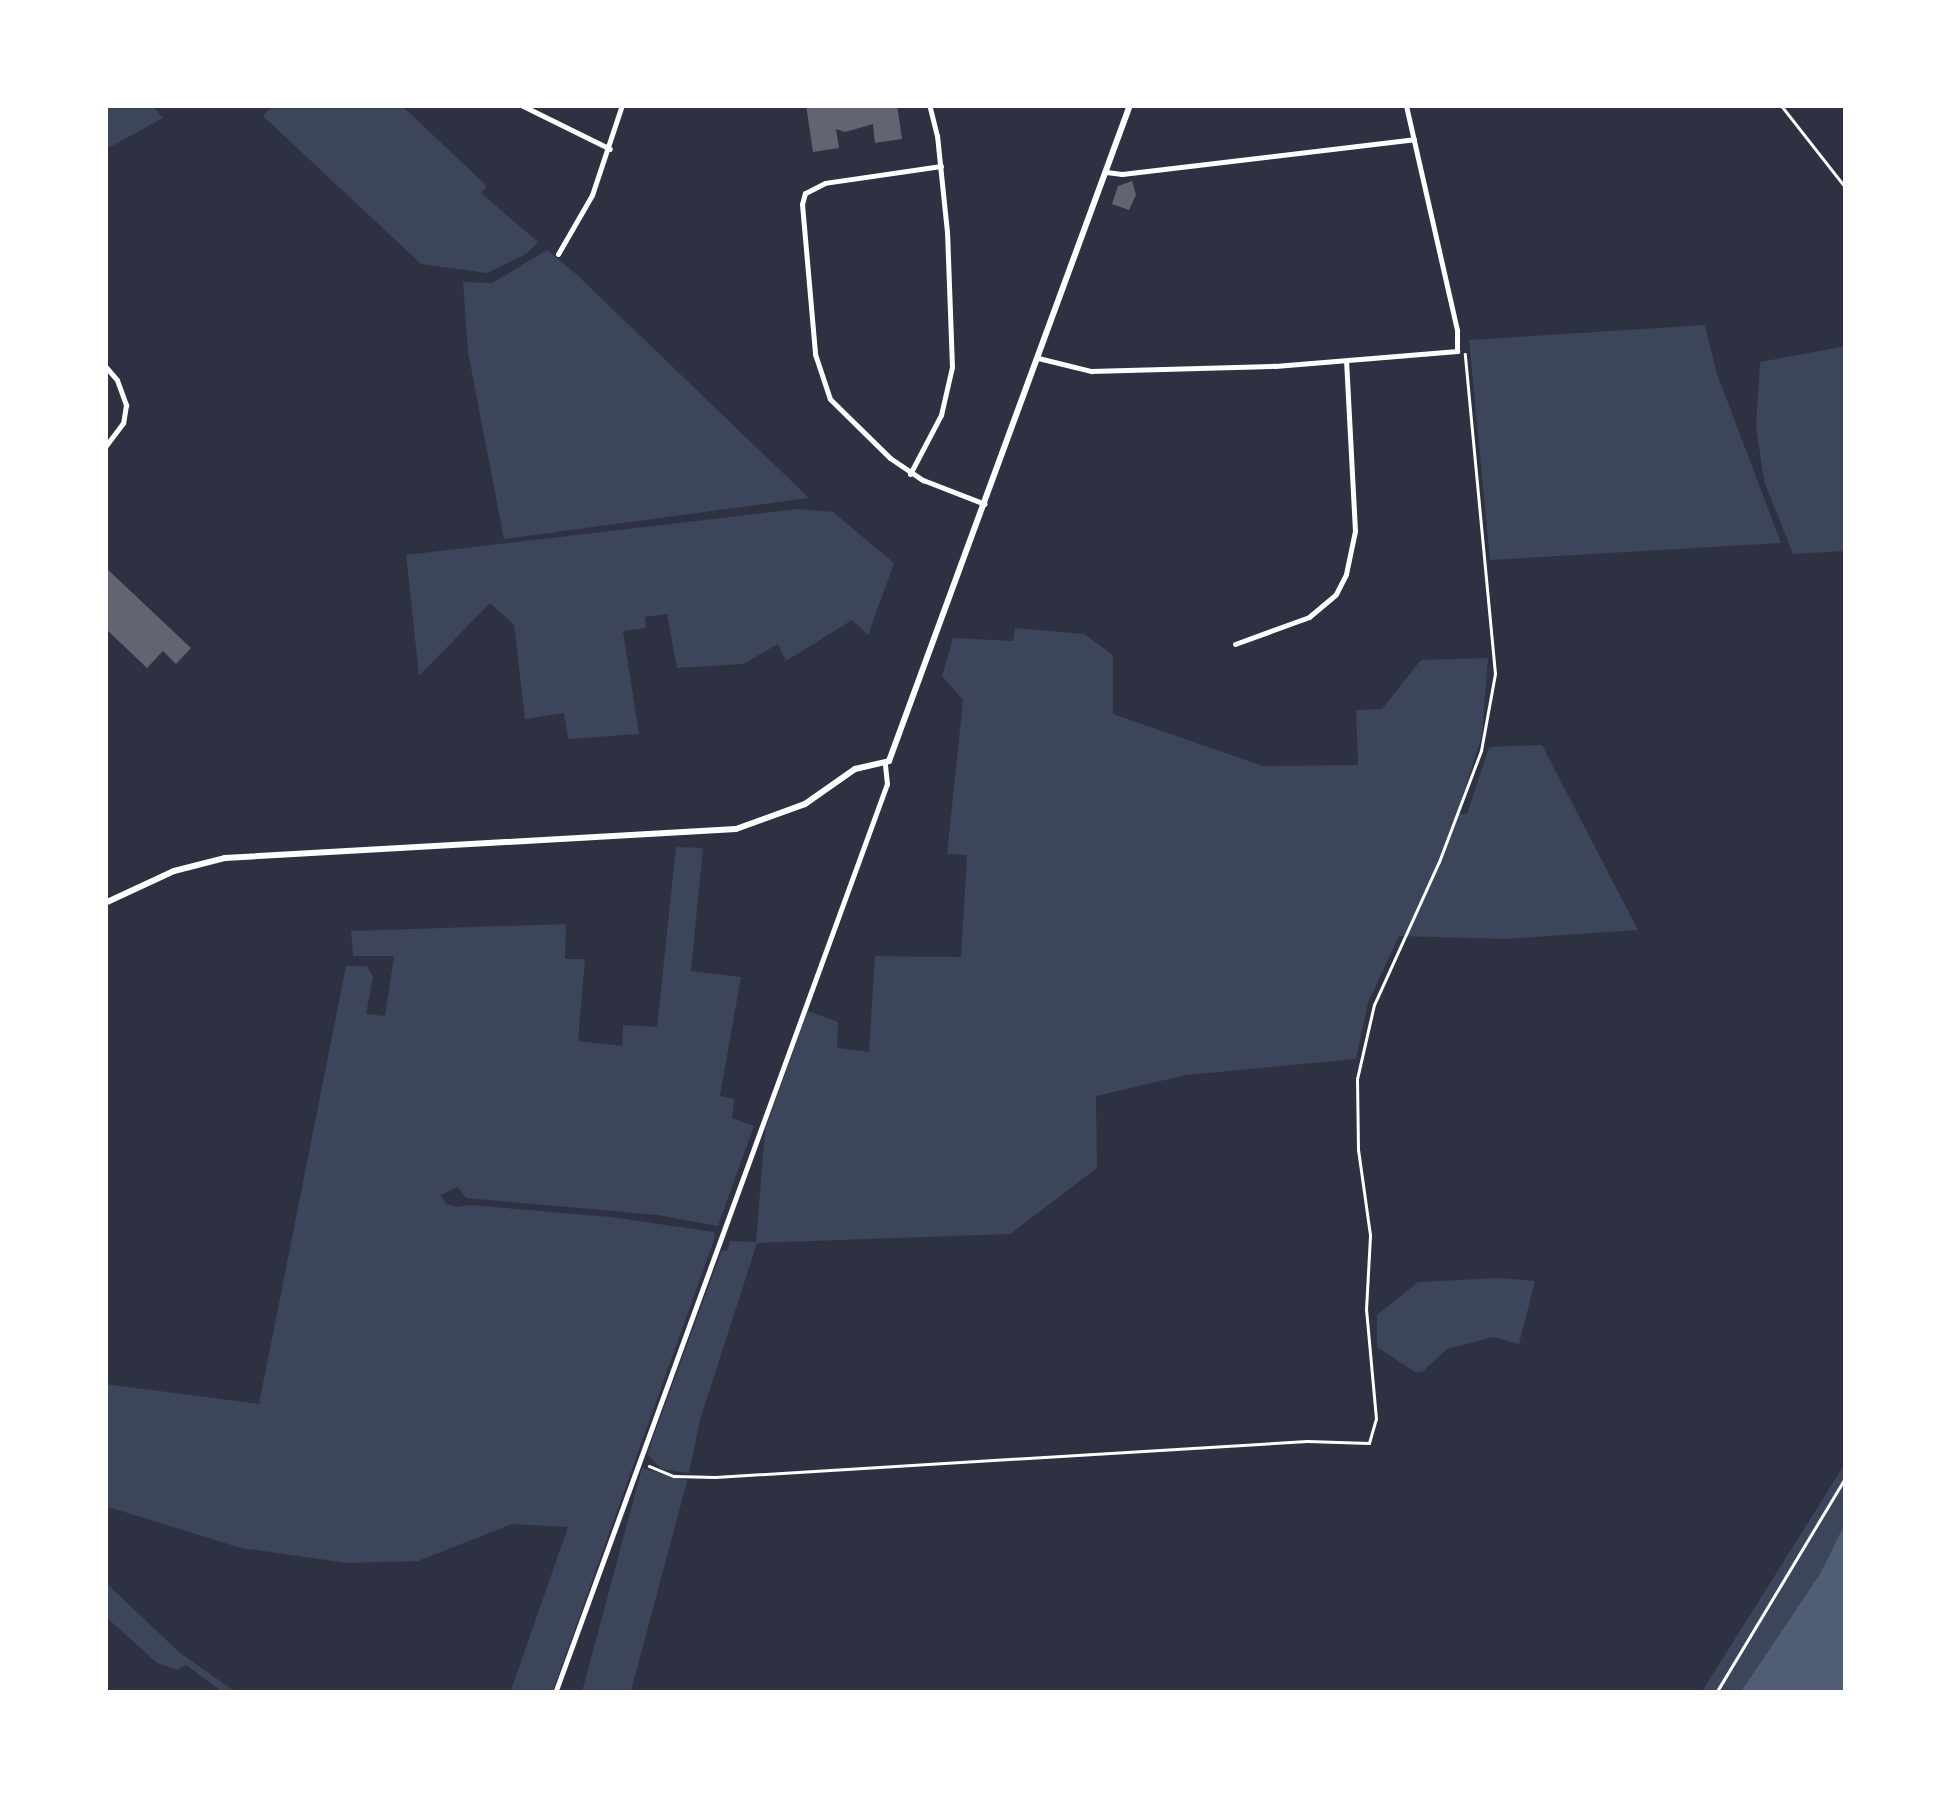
<!DOCTYPE html>
<style>
body{margin:0}
#map{position:relative;width:1951px;height:1798px;overflow:hidden;background:#2d3142;font-family:"DejaVu Sans",sans-serif}
div>[style]{position:absolute}
.green>*{inset:0;background:#3c4559;transform-origin:0 0}
.water>*{inset:0;background:#4f5d75}
.building>*{inset:0;background:#626471}
.path>*{height:2.5px;margin:-1.25px;padding:0 1.25px;transform-origin:1.25px;border-radius:1.25px;background:#fff}
.minor>*{height:5px;margin:-2.5px;padding:0 2.5px;transform-origin:2.5px;border-radius:2.5px;background:#fff}
.tertiary>*{height:6px;margin:-3px;padding:0 3px;transform-origin:3px;border-radius:3px;background:#fff}
span{translate:-50% -50%;white-space:nowrap;text-align:center;line-height:1.15;-webkit-text-stroke:9px #fff;paint-order:stroke}
.frame{position:absolute;inset:0;border:108px solid #fff;pointer-events:none}
</style>
<div id="map">
<div class="green">
<div style="clip-path:polygon(105px 105px,152px 105px,163px 118px,105px 150px)"></div>
<div style="clip-path:polygon(273px 105px,401px 105px,487px 186px,481px 193px,538px 242px,526px 254px,487px 273px,421px 264px,263px 116px)"></div>
<div style="clip-path:polygon(547px 250px,575px 273px,809px 498px,504px 539px,468px 352px,463px 282px,492px 283px)"></div>
<div style="clip-path:polygon(1705px 325px,1716px 371px,1781px 543px,1490px 560px,1469px 340px)"></div>
<div style="clip-path:polygon(1846px 346px,1846px 551px,1793px 554px,1764px 481px,1756px 426px,1760px 362px)"></div>
<div style="clip-path:polygon(798px 509px,833px 512px,894px 563px,868px 635px,852px 620px,786px 661px,778px 644px,743px 664px,677px 668px,667px 614px,645px 617px,646px 628px,623px 631px,639px 734px,568px 739px,564px 713px,525px 719px,514px 625px,490px 603px,419px 676px,406px 555px)"></div>
<div style="clip-path:polygon(1015px 628px,1084px 634px,1113px 655px,1113px 714px,1263px 766px,1358px 765px,1356px 710px,1382px 709px,1421px 660px,1488px 658px,1482px 735px,1457px 814px,1467px 814px,1489px 747px,1542px 745px,1638px 930px,1505px 939px,1399px 936px,1368px 1003px,1356px 1059px,1186px 1075px,1096px 1096px,1097px 1168px,1010px 1234px,757px 1243px,700px 1420px,689px 1473px,661px 1469px,647px 1454px,722px 1250px,727px 1251px,730px 1241px,756px 1242px,765px 1130px,808px 1011px,838px 1022px,837px 1048px,869px 1052px,875px 956px,961px 957px,967px 855px,947px 854px,963px 700px,942px 676px,953px 638px,1013px 641px)"></div>
<div style="clip-path:polygon(676px 847px,703px 848px,691px 971px,741px 977px,720px 1096px,734px 1099px,732px 1118px,754px 1126px,718px 1226px,657px 1215px,466px 1198px,458px 1187px,441px 1195px,446px 1204px,457px 1207px,471px 1205px,611px 1217px,714px 1232px,715px 1237px,552px 1693px,510px 1693px,568px 1527px,512px 1524px,418px 1561px,347px 1563px,241px 1548px,105px 1506px,105px 1384px,259px 1404px,346px 966px,367px 966px,373px 977px,366px 1014px,385px 1016px,394px 956px,353px 956px,351px 931px,566px 924px,565px 959px,585px 959px,578px 1041px,622px 1046px,623px 1025px,657px 1027px)"></div>
<div style="clip-path:polygon(1499px 1278px,1535px 1281px,1519px 1344px,1493px 1337px,1447px 1349px,1422px 1372px,1415px 1372px,1377px 1347px,1377px 1315px,1418px 1282px)"></div>
<div style="clip-path:polygon(1846px 1462px,1846px 1521px,1821px 1572px,1740px 1693px,1701px 1693px)"></div>
<div style="left:642px;top:1468px;width:47px;height:239px;rotate:15deg"></div>
<div style="clip-path:polygon(105px 1582px,179px 1652px,237px 1693px,224px 1693px,186px 1665px,177px 1670px,157px 1663px,105px 1616px)"></div>
</div>
<div class="water">
<div style="clip-path:polygon(1846px 1521px,1846px 1693px,1740px 1693px,1821px 1572px)"></div>
</div>
<div class="building">
<div style="clip-path:polygon(806px 105px,897px 105px,902px 139px,875px 143px,873px 124px,845px 132px,836px 129px,839px 148px,813px 152px)"></div>
<div style="clip-path:polygon(1132px 181px,1136px 195px,1129px 210px,1112px 204px,1118px 186px)"></div>
<div style="clip-path:polygon(105px 567px,191px 648px,176px 664px,163px 651px,147px 668px,105px 628px)"></div>
</div>
<div class="path">
<div style="left:1781px;top:105px;width:105px;rotate:51.9deg"></div>
<div style="left:649px;top:1466px;width:27px;rotate:22deg"></div>
<div style="left:674px;top:1476px;width:41px;rotate:1.4deg"></div>
<div style="left:715px;top:1477px;width:593px;rotate:-3.48deg"></div>
<div style="left:1307px;top:1441px;width:62px;rotate:1.8deg"></div>
<div style="left:1369px;top:1443px;width:25px;rotate:-74deg"></div>
<div style="left:1376px;top:1419px;width:109px;rotate:-95.2deg"></div>
<div style="left:1366px;top:1310px;width:75px;rotate:-86.9deg"></div>
<div style="left:1370px;top:1235px;width:86px;rotate:-98deg"></div>
<div style="left:1358px;top:1150px;width:71px;rotate:-90.8deg"></div>
<div style="left:1357px;top:1079px;width:76px;rotate:-77.1deg"></div>
<div style="left:1374px;top:1005px;width:157px;rotate:-65.6deg"></div>
<div style="left:1439px;top:862px;width:119px;rotate:-69.3deg"></div>
<div style="left:1481px;top:751px;width:78px;rotate:-79.7deg"></div>
<div style="left:1495px;top:674px;width:321px;rotate:-95.4deg"></div>
<div style="left:1716px;top:1693px;width:252px;rotate:-59deg"></div>
</div>
<div class="minor">
<div style="left:521px;top:105px;width:99px;rotate:26.3deg"></div>
<div style="left:941px;top:166px;width:117px;rotate:171.7deg"></div>
<div style="left:825px;top:183px;width:22px;rotate:153deg"></div>
<div style="left:805px;top:193px;width:11px;rotate:105deg"></div>
<div style="left:802px;top:204px;width:151px;rotate:85deg"></div>
<div style="left:815px;top:354px;width:47px;rotate:71.6deg"></div>
<div style="left:830px;top:399px;width:84px;rotate:44.5deg"></div>
<div style="left:890px;top:458px;width:40px;rotate:34deg"></div>
<div style="left:923px;top:480px;width:66px;rotate:21.2deg"></div>
<div style="left:1106px;top:172px;width:16px;rotate:7deg"></div>
<div style="left:1122px;top:174px;width:294px;rotate:-6.8deg"></div>
<div style="left:558px;top:254px;width:68px;rotate:-60deg"></div>
<div style="left:592px;top:195px;width:95px;rotate:-71.6deg"></div>
<div style="left:1038px;top:358px;width:55px;rotate:13.8deg"></div>
<div style="left:1091px;top:371px;width:184px;rotate:-1.6deg"></div>
<div style="left:1275px;top:366px;width:183px;rotate:-4.7deg"></div>
<div style="left:1457px;top:351px;width:21px;rotate:-90deg"></div>
<div style="left:1457px;top:330px;width:231px;rotate:-102.8deg"></div>
<div style="left:105px;top:366px;width:18px;rotate:49deg"></div>
<div style="left:117px;top:380px;width:27px;rotate:70deg"></div>
<div style="left:126px;top:405px;width:18px;rotate:99deg"></div>
<div style="left:123px;top:423px;width:30px;rotate:127deg"></div>
<div style="left:910px;top:474px;width:67px;rotate:-62.3deg"></div>
<div style="left:941px;top:415px;width:49px;rotate:-77.1deg"></div>
<div style="left:952px;top:367px;width:135px;rotate:-92.1deg"></div>
<div style="left:947px;top:232px;width:97px;rotate:-95.9deg"></div>
<div style="left:937px;top:136px;width:32px;rotate:-104deg"></div>
<div style="left:1235px;top:644px;width:79px;rotate:-20deg"></div>
<div style="left:1309px;top:617px;width:35px;rotate:-40deg"></div>
<div style="left:1336px;top:594px;width:22px;rotate:-63deg"></div>
<div style="left:1346px;top:574px;width:44px;rotate:-78.2deg"></div>
<div style="left:1355px;top:531px;width:169px;rotate:-93deg"></div>
<div style="left:555px;top:1693px;width:968px;rotate:-69.94deg"></div>
<div style="left:887px;top:784px;width:20px;rotate:-96deg"></div>
</div>
<div class="tertiary">
<div style="left:105px;top:903px;width:76px;rotate:-24.9deg"></div>
<div style="left:174px;top:871px;width:53px;rotate:-14.3deg"></div>
<div style="left:225px;top:858px;width:512px;rotate:-3.25deg"></div>
<div style="left:736px;top:829px;width:73px;rotate:-19.9deg"></div>
<div style="left:805px;top:804px;width:61px;rotate:-35deg"></div>
<div style="left:855px;top:769px;width:35px;rotate:-13deg"></div>
<div style="left:889px;top:761px;width:699px;rotate:-69.83deg"></div>
</div>
<div class="frame"></div>
</div>
